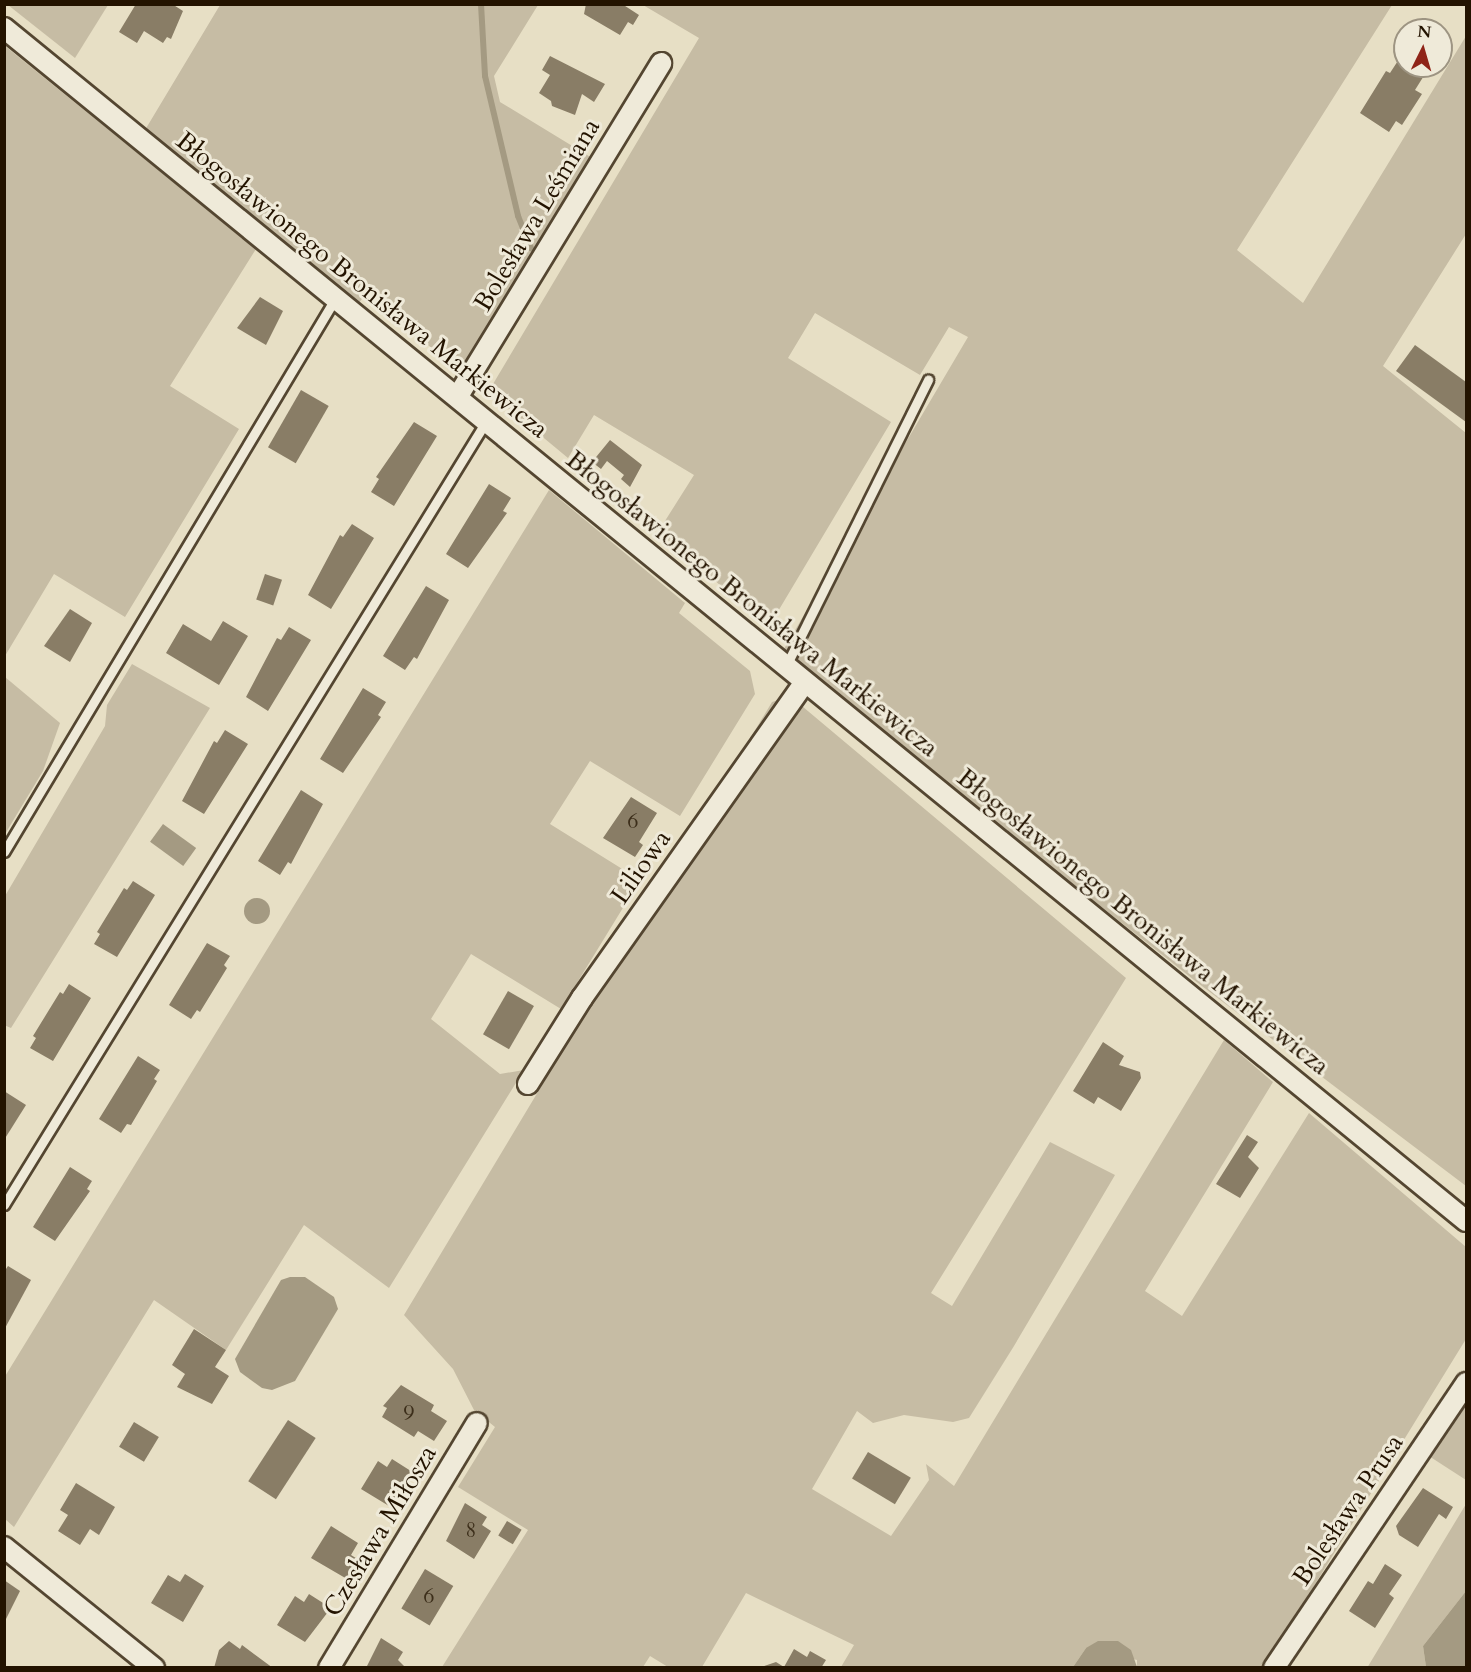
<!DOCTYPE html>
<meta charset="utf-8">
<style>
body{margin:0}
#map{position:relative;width:1471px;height:1672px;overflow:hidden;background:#e7dfc5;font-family:Cardo,serif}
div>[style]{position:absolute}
.green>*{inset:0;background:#c6bca4}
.water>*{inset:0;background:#a49a82;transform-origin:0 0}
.round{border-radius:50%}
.stream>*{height:6px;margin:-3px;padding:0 3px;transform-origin:3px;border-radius:3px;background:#a49a82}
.building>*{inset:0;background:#897d66;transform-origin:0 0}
.roads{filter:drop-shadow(2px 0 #544631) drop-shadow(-2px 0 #544631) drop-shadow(0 2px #544631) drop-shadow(0 -2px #544631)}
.lane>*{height:9px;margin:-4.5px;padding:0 4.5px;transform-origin:4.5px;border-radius:4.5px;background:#efead9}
.street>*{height:20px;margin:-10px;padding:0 10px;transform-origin:10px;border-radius:10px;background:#efead9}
span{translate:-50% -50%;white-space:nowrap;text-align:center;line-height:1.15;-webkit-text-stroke:6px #efead9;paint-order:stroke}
.number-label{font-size:22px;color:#3c2e1a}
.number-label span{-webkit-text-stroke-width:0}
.street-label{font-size:26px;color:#231300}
.frame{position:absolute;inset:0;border:6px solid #231300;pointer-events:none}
.north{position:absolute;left:1393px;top:18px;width:60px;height:60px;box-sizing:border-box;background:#efead9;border:2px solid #9d9482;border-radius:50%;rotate:5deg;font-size:16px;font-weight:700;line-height:24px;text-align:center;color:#231300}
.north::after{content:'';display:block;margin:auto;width:21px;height:27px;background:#8f2418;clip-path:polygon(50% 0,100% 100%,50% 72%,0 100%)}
</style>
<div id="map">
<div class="green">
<div style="clip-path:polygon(8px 5px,108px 5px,75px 58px)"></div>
<div style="clip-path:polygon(220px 5px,538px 5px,494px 76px,500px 102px,592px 158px,462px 372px,365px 295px,358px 304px,145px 130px)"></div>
<div style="clip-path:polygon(643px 5px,1392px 5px,1237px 250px,1303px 303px,1466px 36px,1466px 234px,1383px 366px,1466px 433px,1466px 1186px,1194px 980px,781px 654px,968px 337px,949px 327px,920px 375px,815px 313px,788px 358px,891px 422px,777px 613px,755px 615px,658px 532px,694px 475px,594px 415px,568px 458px,492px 395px,493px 384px,699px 38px)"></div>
<div style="clip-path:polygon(5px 46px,256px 249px,170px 386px,239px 429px,125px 617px,54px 574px,5px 656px)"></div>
<div style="clip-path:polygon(549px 490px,685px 603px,679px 613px,750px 671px,755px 694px,680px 816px,590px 761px,550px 824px,640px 880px,561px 1009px,471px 954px,431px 1019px,500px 1074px,524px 1070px,389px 1288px,304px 1225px,226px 1350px,154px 1300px,14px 1527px,5px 1519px,4px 1378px)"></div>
<div style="clip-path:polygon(132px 664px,210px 708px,11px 1028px,4px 1025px,5px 896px,105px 726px,107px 705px)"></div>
<div style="clip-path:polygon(5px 677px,60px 723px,43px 771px,5px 834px)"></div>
<div style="clip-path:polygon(790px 696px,1126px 978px,931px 1293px,952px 1306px,1050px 1142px,1115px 1175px,1014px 1346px,969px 1418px,953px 1422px,904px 1415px,873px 1423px,857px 1411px,812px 1489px,891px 1536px,929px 1480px,926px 1464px,954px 1486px,1224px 1040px,1273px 1082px,1145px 1291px,1182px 1316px,1309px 1113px,1466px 1247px,1466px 1339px,1264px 1667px,1137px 1667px,1137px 1660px,1086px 1648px,1073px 1667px,841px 1667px,854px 1645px,746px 1593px,702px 1667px,668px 1667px,650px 1656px,643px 1667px,442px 1667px,528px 1530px,458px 1487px,495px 1427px,474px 1410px,453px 1369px,404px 1315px,772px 702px)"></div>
<div style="clip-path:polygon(1466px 1372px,1466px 1480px,1418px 1449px)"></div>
<div style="clip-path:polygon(1466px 1504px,1466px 1591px,1423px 1646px,1426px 1667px,1367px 1668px)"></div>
</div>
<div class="water">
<div style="left:163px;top:824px;width:41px;height:22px;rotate:36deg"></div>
<div class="round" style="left:244px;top:898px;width:26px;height:26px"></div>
<div style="clip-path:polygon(290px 1277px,305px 1277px,334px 1297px,338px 1309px,295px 1381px,272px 1390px,262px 1388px,240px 1372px,235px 1359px,281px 1280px)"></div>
<div style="clip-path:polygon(1466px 1591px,1466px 1667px,1426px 1667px,1423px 1646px)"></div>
<div style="clip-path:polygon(1098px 1641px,1118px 1641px,1131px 1650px,1137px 1667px,1073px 1667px,1086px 1648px)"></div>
</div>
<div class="stream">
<div style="left:481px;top:4px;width:72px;rotate:86.8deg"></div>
<div style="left:485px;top:76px;width:144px;rotate:76.7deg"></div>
<div style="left:518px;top:216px;width:35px;rotate:68deg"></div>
</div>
<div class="building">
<div style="clip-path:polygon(136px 4px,172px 4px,183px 11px,171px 39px,167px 37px,163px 43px,144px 31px,137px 43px,119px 32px)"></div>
<div style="clip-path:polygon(586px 4px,622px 4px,639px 15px,633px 25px,628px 22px,620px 35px,584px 14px)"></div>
<div style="clip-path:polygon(1405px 50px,1405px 66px,1430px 66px,1415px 90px,1422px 94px,1402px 125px,1396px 121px,1389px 132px,1360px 113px,1386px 71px,1390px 73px)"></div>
<div style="clip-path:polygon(550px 56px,605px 84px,594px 102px,582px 94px,575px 115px,552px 106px,551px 101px,539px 93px,550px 75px,542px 70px)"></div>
<div style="clip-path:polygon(260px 297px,283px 311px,266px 345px,237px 328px)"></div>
<div style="clip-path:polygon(1415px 345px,1466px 382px,1466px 422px,1396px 371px)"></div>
<div style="left:301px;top:390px;width:32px;height:66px;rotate:30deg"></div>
<div style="clip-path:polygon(414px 422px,437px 436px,394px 506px,371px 492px,379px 479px,376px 477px)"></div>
<div style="clip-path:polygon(610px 440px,642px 465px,630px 487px,621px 479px,624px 475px,607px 461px,601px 469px,592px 462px)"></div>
<div style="clip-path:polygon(489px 484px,511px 498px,503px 511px,507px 513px,468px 568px,446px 554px)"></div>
<div style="clip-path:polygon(352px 524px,374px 538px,331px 609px,308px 595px,340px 535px,343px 537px)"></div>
<div style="left:265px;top:574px;width:18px;height:27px;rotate:19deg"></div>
<div style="clip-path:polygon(426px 586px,449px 600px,417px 659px,414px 657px,405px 670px,383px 656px)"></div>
<div style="clip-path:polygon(70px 609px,92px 623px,70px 662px,44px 646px)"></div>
<div style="clip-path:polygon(223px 621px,248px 636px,219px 685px,166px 653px,183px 624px,211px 641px)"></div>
<div style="clip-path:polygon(289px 627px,311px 640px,268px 711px,246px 697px,277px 638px,281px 640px)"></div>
<div style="clip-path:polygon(363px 688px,386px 702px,378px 715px,381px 717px,343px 773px,320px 759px)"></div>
<div style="clip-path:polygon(225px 730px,248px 744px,204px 814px,182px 801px,214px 741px,217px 743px)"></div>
<div style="clip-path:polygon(301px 790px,323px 804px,291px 864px,288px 862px,280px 875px,258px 861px)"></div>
<div style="clip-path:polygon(631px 797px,657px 813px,639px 842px,643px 845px,635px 857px,603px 838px)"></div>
<div style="clip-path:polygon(133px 881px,155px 895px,117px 957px,94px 944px,100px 934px,97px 932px,124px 888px,127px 890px)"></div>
<div style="clip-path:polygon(207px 943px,230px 956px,224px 965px,227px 968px,200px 1012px,197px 1010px,191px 1019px,169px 1005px)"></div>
<div style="clip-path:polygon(69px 984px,91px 998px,53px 1061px,30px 1048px,36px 1038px,33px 1036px,60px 992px,63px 994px)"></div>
<div style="left:508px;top:991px;width:30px;height:50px;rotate:30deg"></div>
<div style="clip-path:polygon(1103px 1042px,1124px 1056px,1119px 1065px,1140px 1072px,1141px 1078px,1121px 1111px,1098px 1097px,1094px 1104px,1073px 1091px)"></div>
<div style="clip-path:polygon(138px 1056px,160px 1070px,154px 1079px,157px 1081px,131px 1125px,127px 1124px,121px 1133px,99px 1119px)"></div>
<div style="clip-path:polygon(4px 1091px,26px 1105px,4px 1140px)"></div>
<div style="clip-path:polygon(1247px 1135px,1258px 1142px,1248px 1157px,1259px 1168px,1240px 1198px,1216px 1184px)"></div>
<div style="clip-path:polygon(70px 1167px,92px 1181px,87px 1189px,90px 1191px,55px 1241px,33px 1227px)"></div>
<div style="clip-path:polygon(8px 1266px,31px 1280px,4px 1330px,4px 1272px)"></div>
<div style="clip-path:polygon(194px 1329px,226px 1350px,215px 1367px,229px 1376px,212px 1404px,177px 1387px,185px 1374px,172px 1365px)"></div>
<div style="clip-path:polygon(401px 1385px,434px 1405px,431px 1411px,447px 1421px,434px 1441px,418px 1431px,414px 1437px,382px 1417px,387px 1408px,383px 1406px)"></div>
<div style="left:288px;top:1420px;width:33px;height:73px;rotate:33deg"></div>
<div style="left:134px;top:1422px;width:29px;height:29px;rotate:31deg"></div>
<div style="left:868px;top:1452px;width:50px;height:31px;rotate:31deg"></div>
<div style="clip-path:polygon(392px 1459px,414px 1473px,389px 1506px,361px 1489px,378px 1461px,387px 1467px)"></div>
<div style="clip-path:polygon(76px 1483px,115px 1507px,99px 1535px,90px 1529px,80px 1545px,58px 1531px,68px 1515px,60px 1510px)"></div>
<div style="clip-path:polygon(1423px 1488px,1453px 1507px,1446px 1519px,1439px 1514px,1418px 1547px,1399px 1535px,1396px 1526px)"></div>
<div style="clip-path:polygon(465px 1503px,487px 1517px,482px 1525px,491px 1531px,474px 1559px,446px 1541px)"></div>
<div style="left:507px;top:1521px;width:17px;height:17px;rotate:31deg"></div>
<div style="clip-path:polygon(331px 1526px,358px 1543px,351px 1555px,359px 1560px,347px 1579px,311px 1558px)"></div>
<div style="clip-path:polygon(1385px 1564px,1402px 1575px,1389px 1594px,1394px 1598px,1375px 1628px,1349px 1611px,1368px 1581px,1373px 1584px)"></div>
<div style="left:425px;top:1569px;width:33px;height:46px;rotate:31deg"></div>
<div style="clip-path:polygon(185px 1574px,204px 1586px,183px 1622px,151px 1603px,168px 1575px,180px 1582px)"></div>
<div style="clip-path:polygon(4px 1580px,20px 1591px,4px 1623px)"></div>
<div style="clip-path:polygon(309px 1594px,331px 1608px,305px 1642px,277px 1625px,295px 1596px,304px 1602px)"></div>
<div style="clip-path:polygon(381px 1638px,403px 1652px,398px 1660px,406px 1668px,367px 1666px)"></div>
<div style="clip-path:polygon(229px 1641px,240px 1649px,242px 1645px,273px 1668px,214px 1668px,219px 1650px)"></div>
<div style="clip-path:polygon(794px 1649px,807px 1657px,810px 1651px,826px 1660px,821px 1668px,758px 1668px,776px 1662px,784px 1667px)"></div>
</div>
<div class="roads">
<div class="lane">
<div style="left:785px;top:668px;width:322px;rotate:-63.6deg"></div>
<div style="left:4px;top:852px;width:644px;rotate:-59.1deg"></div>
<div style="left:4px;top:1205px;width:922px;rotate:-58.4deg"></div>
</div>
<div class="street">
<div style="left:4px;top:28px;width:1887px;rotate:39.21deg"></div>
<div style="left:458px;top:396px;width:390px;rotate:-58.6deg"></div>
<div style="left:528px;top:1084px;width:102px;rotate:-57.9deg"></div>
<div style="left:582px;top:998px;width:385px;rotate:-54.8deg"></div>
<div style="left:4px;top:1547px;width:193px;rotate:38.9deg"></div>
<div style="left:329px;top:1668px;width:286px;rotate:-58.9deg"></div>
<div style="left:1274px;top:1668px;width:344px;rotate:-56deg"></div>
</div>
</div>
<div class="number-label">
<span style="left:633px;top:822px">6</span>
<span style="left:409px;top:1414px">9</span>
<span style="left:471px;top:1531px">8</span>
<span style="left:429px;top:1597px">6</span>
</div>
<div class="street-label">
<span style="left:537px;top:215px;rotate:-59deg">Bolesława Leśmiana</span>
<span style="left:362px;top:285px;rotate:39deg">Błogosławionego Bronisława Markiewicza</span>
<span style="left:752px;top:604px;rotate:39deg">Błogosławionego Bronisława Markiewicza</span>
<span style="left:641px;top:867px;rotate:-55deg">Liliowa</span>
<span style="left:1143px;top:922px;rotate:39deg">Błogosławionego Bronisława Markiewicza</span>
<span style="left:1348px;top:1510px;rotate:-56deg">Bolesława Prusa</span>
<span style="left:380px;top:1531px;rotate:-59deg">Czesława Miłosza</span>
</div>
<div class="frame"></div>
<div class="north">N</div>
</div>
